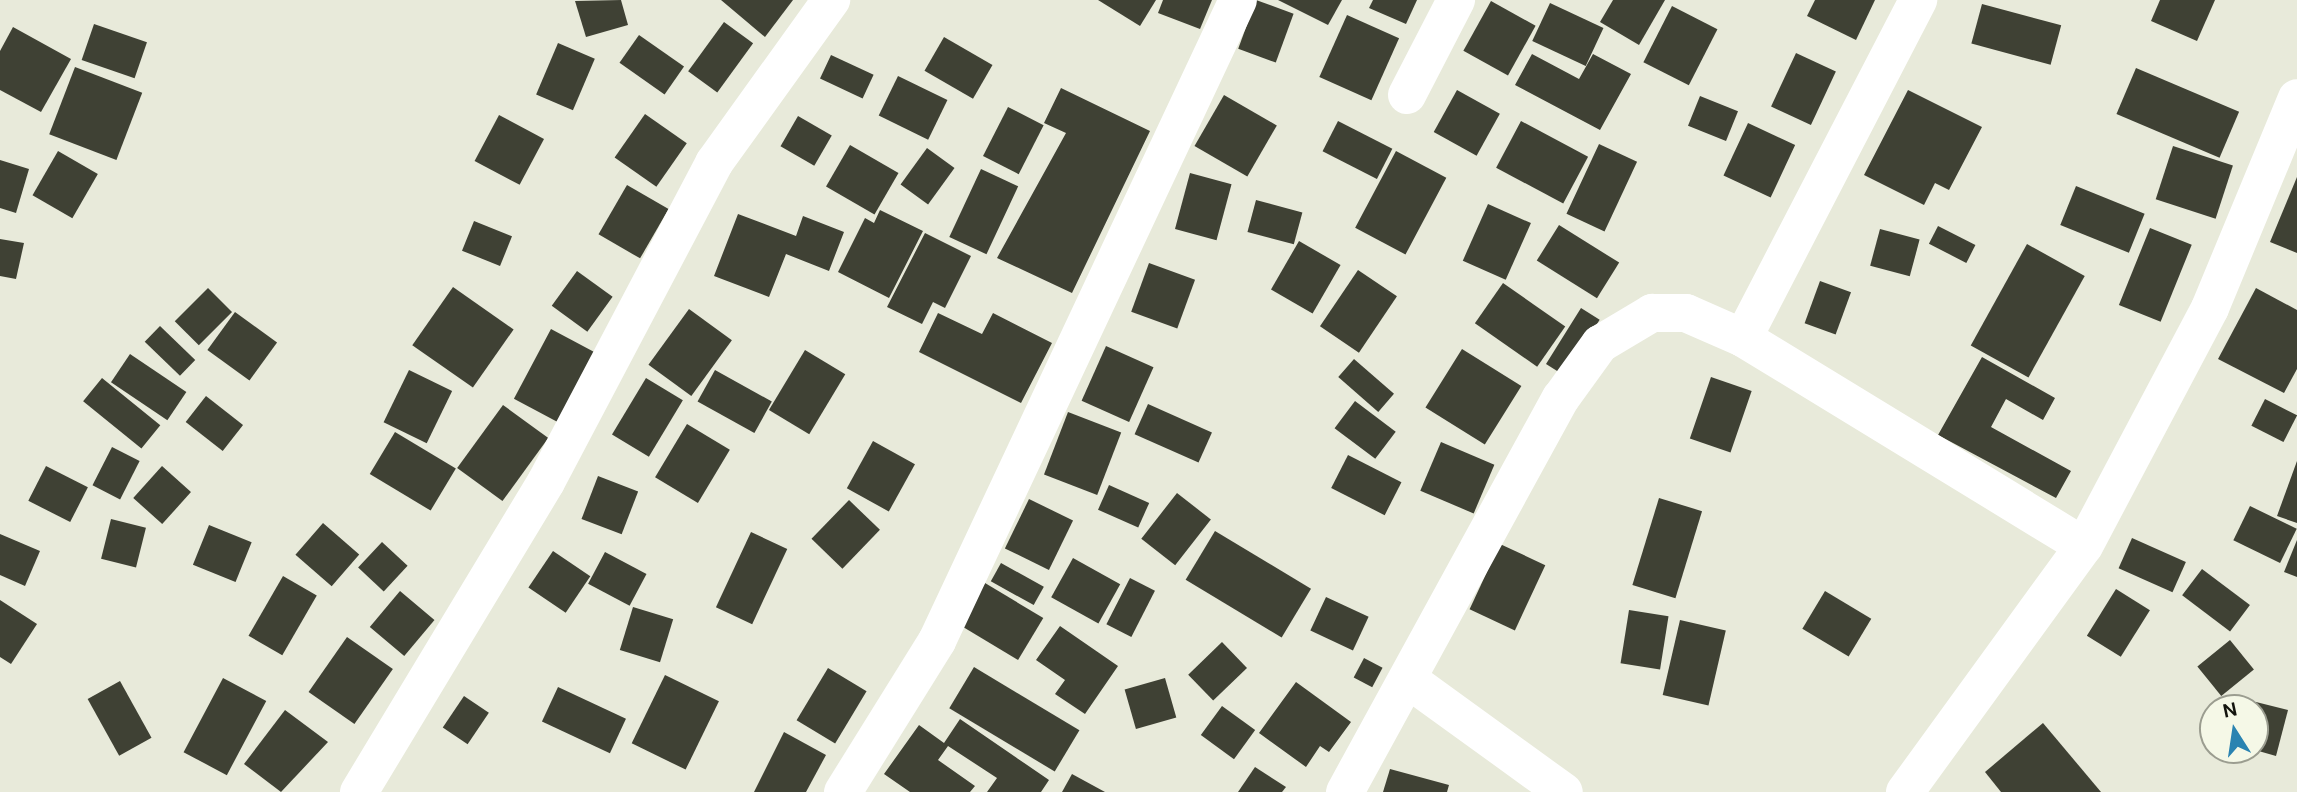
<!DOCTYPE html>
<style>
body{margin:0}
#map{position:relative;width:2297px;height:792px;overflow:hidden;background:#e8eada;font-family:"DM Sans",sans-serif}
div>[style]{position:absolute}
.building>*{inset:0;background:#3f4134;transform-origin:0 0}
.minor>*{height:38px;margin:-19px;padding:0 19px;transform-origin:19px;border-radius:19px;background:#fff}
span{translate:-50% -50%;white-space:nowrap;text-align:center;line-height:1.15;-webkit-text-stroke:7px #f5f8e7;paint-order:stroke}
.north{position:absolute;left:2199px;top:694px;width:70px;height:70px;box-sizing:border-box;background:#f5f8e7;border:2px solid #9b9d90;border-radius:50%;rotate:348deg;font-size:19px;font-weight:700;line-height:28px;text-align:center;color:#13140e}
.north::after{content:'';display:block;margin:auto;width:24px;height:32px;background:#2a83b1;clip-path:polygon(50% 0,100% 100%,50% 72%,0 100%)}
</style>
<div id="map">
<div class="building">
<div style="clip-path:polygon(621px 0,628px 25px,586px 37px,575px 1px)"></div>
<div style="clip-path:polygon(721px 0,793px 0,765px 37px)"></div>
<div style="clip-path:polygon(1098px 0,1156px 0,1140px 26px)"></div>
<div style="clip-path:polygon(1163px 0,1212px 0,1200px 29px,1158px 13px)"></div>
<div style="left:1256px;top:0;width:40px;height:52px;rotate:20deg"></div>
<div style="clip-path:polygon(1278px 0,1342px 0,1328px 25px)"></div>
<div style="clip-path:polygon(1373px 0,1417px 0,1406px 24px,1369px 8px)"></div>
<div style="clip-path:polygon(1613px 0,1665px 0,1639px 45px,1600px 22px)"></div>
<div style="clip-path:polygon(1815px 0,1875px 0,1856px 40px,1807px 16px)"></div>
<div style="clip-path:polygon(2160px 0,2215px 0,2197px 41px,2151px 21px)"></div>
<div style="left:1491px;top:1px;width:51px;height:57px;rotate:29deg"></div>
<div style="left:1550px;top:3px;width:59px;height:42px;rotate:25deg"></div>
<div style="left:1982px;top:4px;width:82px;height:41px;rotate:15deg"></div>
<div style="left:1672px;top:6px;width:51px;height:63px;rotate:27deg"></div>
<div style="left:1347px;top:15px;width:57px;height:68px;rotate:24deg"></div>
<div style="left:724px;top:22px;width:36px;height:61px;rotate:36deg"></div>
<div style="left:94px;top:24px;width:56px;height:38px;rotate:19deg"></div>
<div style="clip-path:polygon(13px 27px,71px 59px,41px 112px,0 90px,0 51px)"></div>
<div style="left:639px;top:35px;width:55px;height:34px;rotate:35deg"></div>
<div style="left:944px;top:37px;width:56px;height:39px;rotate:30deg"></div>
<div style="left:558px;top:43px;width:40px;height:56px;rotate:23deg"></div>
<div style="left:1796px;top:53px;width:44px;height:59px;rotate:25deg"></div>
<div style="clip-path:polygon(1532px 54px,1579px 79px,1593px 54px,1631px 74px,1600px 130px,1515px 85px)"></div>
<div style="left:831px;top:55px;width:47px;height:26px;rotate:25deg"></div>
<div style="left:75px;top:67px;width:72px;height:72px;rotate:21deg"></div>
<div style="left:2136px;top:68px;width:112px;height:50px;rotate:23deg"></div>
<div style="left:898px;top:76px;width:55px;height:44px;rotate:26deg"></div>
<div style="clip-path:polygon(1061px 88px,1150px 131px,1072px 293px,997px 258px,1066px 133px,1044px 123px)"></div>
<div style="left:1457px;top:90px;width:49px;height:48px;rotate:29deg"></div>
<div style="clip-path:polygon(1908px 90px,1982px 127px,1949px 190px,1935px 183px,1924px 205px,1864px 175px)"></div>
<div style="left:1224px;top:95px;width:61px;height:59px;rotate:30deg"></div>
<div style="left:1700px;top:96px;width:41px;height:32px;rotate:22deg"></div>
<div style="left:1008px;top:107px;width:40px;height:55px;rotate:27deg"></div>
<div style="left:645px;top:114px;width:51px;height:53px;rotate:35deg"></div>
<div style="left:499px;top:115px;width:51px;height:52px;rotate:28deg"></div>
<div style="left:798px;top:116px;width:39px;height:35px;rotate:30deg"></div>
<div style="left:1338px;top:121px;width:61px;height:34px;rotate:27deg"></div>
<div style="left:1521px;top:121px;width:76px;height:53px;rotate:28deg"></div>
<div style="left:1748px;top:123px;width:52px;height:58px;rotate:25deg"></div>
<div style="left:1599px;top:144px;width:42px;height:77px;rotate:25deg"></div>
<div style="left:850px;top:145px;width:56px;height:48px;rotate:30deg"></div>
<div style="left:2173px;top:146px;width:63px;height:56px;rotate:18deg"></div>
<div style="left:927px;top:148px;width:34px;height:45px;rotate:36deg"></div>
<div style="left:58px;top:151px;width:46px;height:51px;rotate:30deg"></div>
<div style="left:1396px;top:151px;width:57px;height:87px;rotate:28deg"></div>
<div style="clip-path:polygon(0 160px,29px 169px,16px 213px,0 208px)"></div>
<div style="left:981px;top:169px;width:41px;height:75px;rotate:25deg"></div>
<div style="left:1190px;top:173px;width:43px;height:58px;rotate:15deg"></div>
<div style="clip-path:polygon(2297px 177px,2297px 253px,2270px 242px)"></div>
<div style="left:627px;top:185px;width:48px;height:57px;rotate:30deg"></div>
<div style="left:2076px;top:186px;width:74px;height:42px;rotate:22deg"></div>
<div style="left:1256px;top:200px;width:48px;height:33px;rotate:15deg"></div>
<div style="left:1488px;top:204px;width:47px;height:62px;rotate:24deg"></div>
<div style="clip-path:polygon(880px 210px,923px 231px,889px 298px,838px 272px,865px 218px,874px 223px)"></div>
<div style="clip-path:polygon(738px 214px,796px 236px,803px 216px,844px 232px,829px 271px,786px 254px,769px 297px,714px 276px)"></div>
<div style="left:474px;top:221px;width:41px;height:32px;rotate:22deg"></div>
<div style="left:1559px;top:225px;width:71px;height:42px;rotate:32deg"></div>
<div style="left:1938px;top:226px;width:42px;height:20px;rotate:27deg"></div>
<div style="left:2150px;top:228px;width:45px;height:83px;rotate:22deg"></div>
<div style="left:1880px;top:229px;width:41px;height:38px;rotate:15deg"></div>
<div style="clip-path:polygon(925px 233px,971px 256px,945px 308px,933px 302px,922px 324px,887px 307px)"></div>
<div style="clip-path:polygon(0 239px,24px 243px,16px 279px,0 276px)"></div>
<div style="left:1299px;top:241px;width:48px;height:56px;rotate:30deg"></div>
<div style="left:2027px;top:244px;width:66px;height:116px;rotate:29deg"></div>
<div style="left:1149px;top:263px;width:49px;height:52px;rotate:20deg"></div>
<div style="left:1358px;top:270px;width:47px;height:68px;rotate:34deg"></div>
<div style="left:577px;top:271px;width:44px;height:43px;rotate:36deg"></div>
<div style="left:1820px;top:281px;width:33px;height:45px;rotate:20deg"></div>
<div style="left:1503px;top:283px;width:76px;height:49px;rotate:35deg"></div>
<div style="left:453px;top:287px;width:74px;height:71px;rotate:35deg"></div>
<div style="left:208px;top:288px;width:34px;height:47px;rotate:45deg"></div>
<div style="clip-path:polygon(2256px 288px,2297px 310px,2297px 369px,2284px 393px,2218px 359px)"></div>
<div style="left:1581px;top:308px;width:22px;height:66px;rotate:32deg"></div>
<div style="left:689px;top:309px;width:53px;height:69px;rotate:36deg"></div>
<div style="left:235px;top:312px;width:52px;height:47px;rotate:36deg"></div>
<div style="clip-path:polygon(938px 313px,982px 334px,993px 313px,1052px 343px,1021px 403px,919px 352px)"></div>
<div style="left:160px;top:326px;width:49px;height:22px;rotate:44deg"></div>
<div style="left:551px;top:329px;width:50px;height:79px;rotate:28deg"></div>
<div style="left:1106px;top:346px;width:52px;height:60px;rotate:24deg"></div>
<div style="left:1462px;top:349px;width:70px;height:69px;rotate:32deg"></div>
<div style="left:805px;top:350px;width:47px;height:70px;rotate:31deg"></div>
<div style="left:130px;top:354px;width:68px;height:34px;rotate:34deg"></div>
<div style="clip-path:polygon(1982px 357px,2055px 398px,2043px 420px,2006px 399px,1991px 427px,2071px 471px,2056px 498px,1938px 435px)"></div>
<div style="left:1354px;top:359px;width:53px;height:24px;rotate:41deg"></div>
<div style="left:409px;top:370px;width:48px;height:58px;rotate:26deg"></div>
<div style="left:715px;top:370px;width:65px;height:36px;rotate:29deg"></div>
<div style="left:1711px;top:377px;width:43px;height:65px;rotate:19deg"></div>
<div style="left:102px;top:378px;width:75px;height:30px;rotate:39deg"></div>
<div style="left:646px;top:378px;width:43px;height:66px;rotate:31deg"></div>
<div style="left:206px;top:396px;width:47px;height:33px;rotate:38deg"></div>
<div style="left:2265px;top:399px;width:36px;height:30px;rotate:27deg"></div>
<div style="left:1355px;top:401px;width:51px;height:34px;rotate:37deg"></div>
<div style="left:1148px;top:404px;width:70px;height:33px;rotate:24deg"></div>
<div style="left:503px;top:405px;width:56px;height:78px;rotate:36deg"></div>
<div style="left:1068px;top:412px;width:57px;height:67px;rotate:21deg"></div>
<div style="left:687px;top:424px;width:50px;height:62px;rotate:31deg"></div>
<div style="left:395px;top:432px;width:71px;height:49px;rotate:31deg"></div>
<div style="left:873px;top:441px;width:48px;height:54px;rotate:29deg"></div>
<div style="left:1441px;top:442px;width:58px;height:53px;rotate:23deg"></div>
<div style="left:112px;top:447px;width:31px;height:43px;rotate:27deg"></div>
<div style="left:1348px;top:455px;width:60px;height:37px;rotate:27deg"></div>
<div style="clip-path:polygon(2297px 461px,2297px 523px,2277px 516px)"></div>
<div style="left:46px;top:466px;width:47px;height:39px;rotate:27deg"></div>
<div style="left:162px;top:466px;width:39px;height:43px;rotate:42deg"></div>
<div style="left:598px;top:476px;width:43px;height:46px;rotate:21deg"></div>
<div style="left:1109px;top:485px;width:44px;height:27px;rotate:24deg"></div>
<div style="left:1177px;top:493px;width:43px;height:58px;rotate:38deg"></div>
<div style="left:1659px;top:498px;width:45px;height:91px;rotate:17deg"></div>
<div style="left:1029px;top:499px;width:49px;height:55px;rotate:26deg"></div>
<div style="left:849px;top:500px;width:43px;height:54px;rotate:44deg"></div>
<div style="left:2250px;top:506px;width:52px;height:38px;rotate:26deg"></div>
<div style="left:111px;top:519px;width:36px;height:41px;rotate:14deg"></div>
<div style="left:323px;top:523px;width:48px;height:42px;rotate:41deg"></div>
<div style="left:209px;top:525px;width:46px;height:43px;rotate:22deg"></div>
<div style="left:1215px;top:531px;width:112px;height:57px;rotate:31deg"></div>
<div style="left:751px;top:532px;width:40px;height:83px;rotate:25deg"></div>
<div style="clip-path:polygon(0 534px,40px 551px,25px 586px,0 575px)"></div>
<div style="left:2132px;top:538px;width:59px;height:33px;rotate:24deg"></div>
<div style="clip-path:polygon(2297px 540px,2297px 577px,2284px 572px)"></div>
<div style="left:382px;top:542px;width:35px;height:35px;rotate:43deg"></div>
<div style="left:1500px;top:544px;width:50px;height:72px;rotate:25deg"></div>
<div style="left:553px;top:551px;width:45px;height:44px;rotate:34deg"></div>
<div style="left:605px;top:552px;width:47px;height:36px;rotate:28deg"></div>
<div style="left:1073px;top:558px;width:54px;height:45px;rotate:29deg"></div>
<div style="left:1001px;top:563px;width:49px;height:21px;rotate:29deg"></div>
<div style="left:2202px;top:569px;width:60px;height:33px;rotate:37deg"></div>
<div style="left:283px;top:576px;width:39px;height:69px;rotate:30deg"></div>
<div style="left:1130px;top:578px;width:28px;height:52px;rotate:27deg"></div>
<div style="left:985px;top:583px;width:68px;height:49px;rotate:31deg"></div>
<div style="left:2116px;top:589px;width:40px;height:55px;rotate:32deg"></div>
<div style="left:400px;top:591px;width:45px;height:47px;rotate:40deg"></div>
<div style="left:1825px;top:591px;width:54px;height:44px;rotate:31deg"></div>
<div style="left:1326px;top:597px;width:47px;height:37px;rotate:25deg"></div>
<div style="clip-path:polygon(0 600px,37px 624px,11px 664px,0 657px)"></div>
<div style="left:633px;top:607px;width:42px;height:45px;rotate:17deg"></div>
<div style="left:1629px;top:610px;width:40px;height:54px;rotate:9deg"></div>
<div style="left:1680px;top:620px;width:47px;height:77px;rotate:13deg"></div>
<div style="clip-path:polygon(1060px 626px,1118px 666px,1085px 714px,1055px 694px,1065px 680px,1036px 660px)"></div>
<div style="left:347px;top:637px;width:56px;height:67px;rotate:35deg"></div>
<div style="left:2230px;top:640px;width:38px;height:42px;rotate:51deg"></div>
<div style="left:1222px;top:642px;width:36px;height:47px;rotate:46deg"></div>
<div style="left:1364px;top:658px;width:21px;height:22px;rotate:28deg"></div>
<div style="left:974px;top:667px;width:123px;height:48px;rotate:31deg"></div>
<div style="left:828px;top:668px;width:45px;height:61px;rotate:31deg"></div>
<div style="left:665px;top:675px;width:60px;height:76px;rotate:26deg"></div>
<div style="left:223px;top:678px;width:49px;height:84px;rotate:28deg"></div>
<div style="left:1165px;top:678px;width:41px;height:42px;rotate:74deg"></div>
<div style="left:120px;top:681px;width:65px;height:37px;rotate:61deg"></div>
<div style="clip-path:polygon(1296px 682px,1351px 722px,1329px 752px,1320px 746px,1306px 767px,1259px 733px)"></div>
<div style="left:558px;top:687px;width:75px;height:38px;rotate:25deg"></div>
<div style="left:464px;top:696px;width:30px;height:38px;rotate:34deg"></div>
<div style="clip-path:polygon(2256px 702px,2288px 710px,2276px 756px,2255px 750px)"></div>
<div style="left:1222px;top:706px;width:41px;height:36px;rotate:36deg"></div>
<div style="clip-path:polygon(285px 710px,328px 742px,281px 792px,244px 764px)"></div>
<div style="clip-path:polygon(960px 719px,1049px 780px,1041px 792px,987px 792px,997px 778px,948px 746px,938px 760px,975px 786px,970px 792px,910px 792px,884px 774px,919px 725px,944px 743px)"></div>
<div style="clip-path:polygon(2043px 723px,2101px 792px,2001px 792px,1985px 772px)"></div>
<div style="clip-path:polygon(784px 732px,826px 755px,806px 792px,754px 792px)"></div>
<div style="clip-path:polygon(1255px 767px,1286px 787px,1282px 792px,1238px 792px)"></div>
<div style="clip-path:polygon(1390px 769px,1449px 785px,1447px 792px,1383px 792px)"></div>
<div style="clip-path:polygon(1072px 774px,1105px 792px,1062px 792px)"></div>
</div>
<div class="minor">
<div style="left:1407px;top:95px;width:107px;rotate:-62.7deg"></div>
<div style="left:1743px;top:338px;width:381px;rotate:-62.6deg"></div>
<div style="left:1409px;top:680px;width:191px;rotate:35.9deg"></div>
<div style="left:359px;top:792px;width:362px;rotate:-58.9deg"></div>
<div style="left:546px;top:482px;width:361px;rotate:-62.2deg"></div>
<div style="left:714px;top:163px;width:201px;rotate:-54.3deg"></div>
<div style="left:843px;top:792px;width:178px;rotate:-58.1deg"></div>
<div style="left:937px;top:641px;width:708px;rotate:-64.85deg"></div>
<div style="left:1345px;top:792px;width:449px;rotate:-61.3deg"></div>
<div style="left:1561px;top:398px;width:67px;rotate:-54.2deg"></div>
<div style="left:1600px;top:344px;width:61px;rotate:-30.8deg"></div>
<div style="left:1652px;top:313px;width:34px"></div>
<div style="left:1686px;top:313px;width:62px;rotate:23.7deg"></div>
<div style="left:1743px;top:338px;width:399px;rotate:31.4deg"></div>
<div style="left:1905px;top:792px;width:304px;rotate:-54deg"></div>
<div style="left:2084px;top:546px;width:269px;rotate:-62.1deg"></div>
<div style="left:2210px;top:308px;width:227px;rotate:-67.5deg"></div>
</div>
<div class="north">N</div>
</div>
